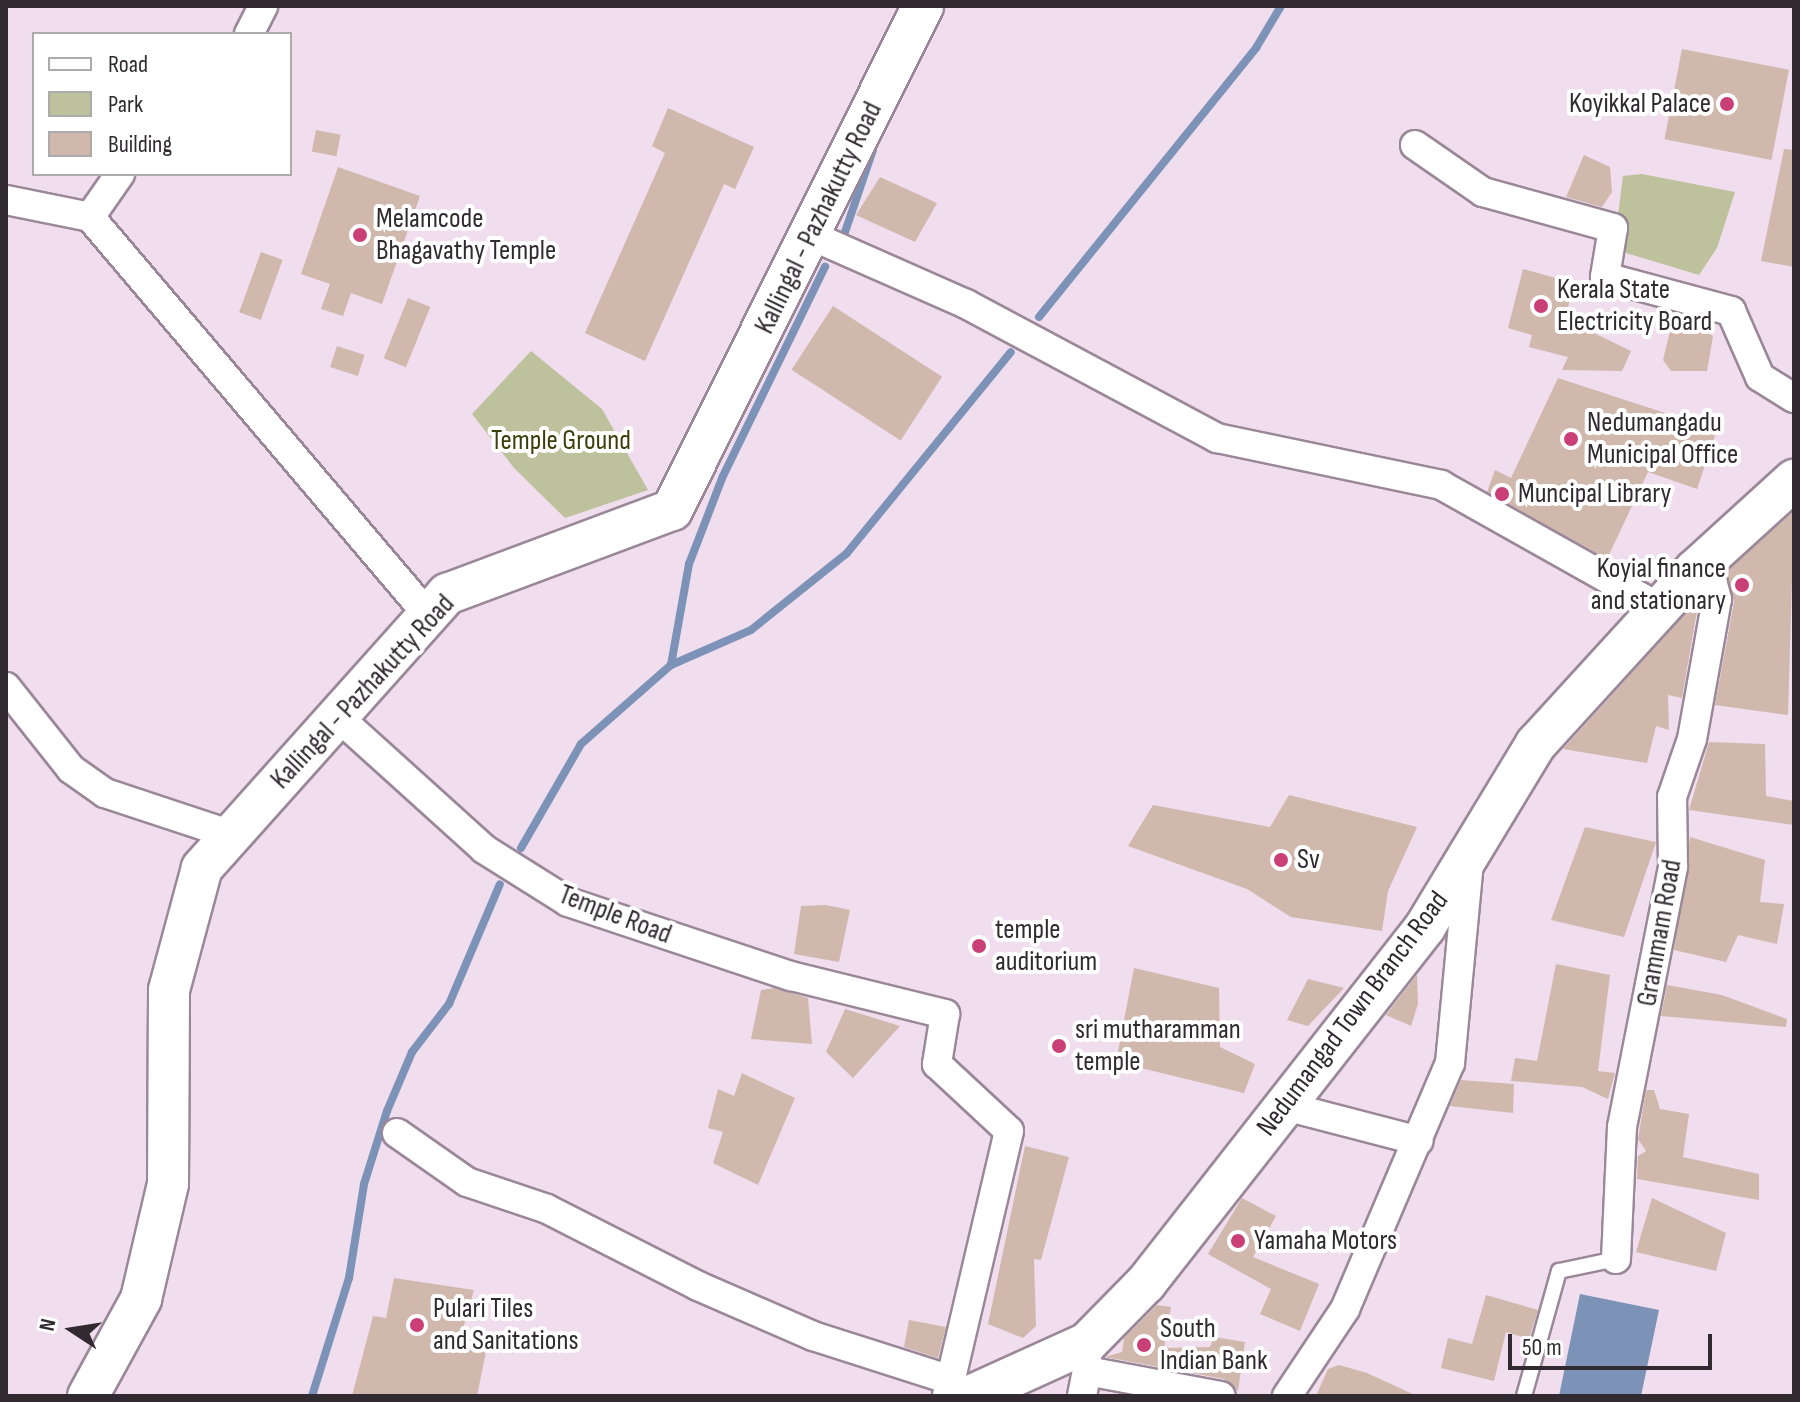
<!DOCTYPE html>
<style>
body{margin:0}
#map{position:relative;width:1800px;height:1402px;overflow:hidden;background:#f0ddee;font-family:"Sofia Sans Condensed",sans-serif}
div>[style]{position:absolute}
.green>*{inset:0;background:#bdc29c}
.water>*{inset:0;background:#7c92b7}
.stream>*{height:8px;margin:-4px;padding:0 4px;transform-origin:4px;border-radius:4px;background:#7c92b7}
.building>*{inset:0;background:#d0b8ad;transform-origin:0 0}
.roads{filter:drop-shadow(2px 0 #9a8898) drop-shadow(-2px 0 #9a8898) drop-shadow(0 2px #9a8898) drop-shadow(0 -2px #9a8898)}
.service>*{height:14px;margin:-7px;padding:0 7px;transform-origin:7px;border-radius:7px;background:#fff}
.minor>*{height:28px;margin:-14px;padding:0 14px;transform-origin:14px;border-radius:14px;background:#fff}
.secondary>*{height:40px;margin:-20px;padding:0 20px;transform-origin:20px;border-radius:20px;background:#fff}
.dots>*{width:22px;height:22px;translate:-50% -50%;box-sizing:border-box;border:4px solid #fff;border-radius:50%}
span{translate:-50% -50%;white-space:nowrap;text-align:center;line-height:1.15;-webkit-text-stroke:8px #fff;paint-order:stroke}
.poi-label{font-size:28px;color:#312a30}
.right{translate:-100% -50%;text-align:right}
.left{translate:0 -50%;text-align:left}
.street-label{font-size:28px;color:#312a30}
.park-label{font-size:28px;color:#3a3e08}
.frame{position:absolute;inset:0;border:8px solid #312a30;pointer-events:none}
.legend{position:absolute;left:32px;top:32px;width:260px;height:144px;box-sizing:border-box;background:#fff;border:2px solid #adaaac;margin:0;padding:10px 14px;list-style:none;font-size:24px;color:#312a30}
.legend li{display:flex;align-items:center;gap:16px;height:40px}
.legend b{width:40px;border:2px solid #adaaac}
.north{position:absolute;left:32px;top:1290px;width:80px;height:80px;-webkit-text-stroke:6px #fff;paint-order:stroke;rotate:282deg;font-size:22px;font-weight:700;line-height:32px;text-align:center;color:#312a30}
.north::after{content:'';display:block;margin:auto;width:28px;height:36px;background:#312a30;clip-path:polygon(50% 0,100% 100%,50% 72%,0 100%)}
.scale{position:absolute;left:1508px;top:1334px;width:204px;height:36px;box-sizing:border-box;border:4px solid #312a30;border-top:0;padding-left:10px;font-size:24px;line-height:28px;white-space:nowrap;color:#312a30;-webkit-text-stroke:6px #fff;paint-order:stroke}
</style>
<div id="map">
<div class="green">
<div style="clip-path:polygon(1642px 174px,1735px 192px,1717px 248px,1699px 275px,1626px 253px,1618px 215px,1623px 176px)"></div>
<div style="clip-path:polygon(531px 351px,602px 409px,648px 490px,565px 518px,514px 468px,472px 414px)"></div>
</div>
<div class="water">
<div style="clip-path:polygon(1580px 1294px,1659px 1310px,1641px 1396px,1559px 1396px)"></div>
</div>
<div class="stream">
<div style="left:844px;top:235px;width:90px;rotate:-71.2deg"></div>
<div style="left:1039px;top:317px;width:346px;rotate:-51.1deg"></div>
<div style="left:1256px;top:48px;width:49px;rotate:-59.2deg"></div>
<div style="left:671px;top:665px;width:87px;rotate:-23.6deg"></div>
<div style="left:751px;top:630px;width:123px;rotate:-38.7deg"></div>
<div style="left:847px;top:553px;width:259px;rotate:-50.8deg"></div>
<div style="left:521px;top:848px;width:120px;rotate:-60deg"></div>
<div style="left:581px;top:744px;width:120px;rotate:-41.3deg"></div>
<div style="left:671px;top:665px;width:103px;rotate:-79.9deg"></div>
<div style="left:689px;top:564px;width:94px;rotate:-68.9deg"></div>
<div style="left:723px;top:476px;width:233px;rotate:-64deg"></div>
<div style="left:312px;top:1396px;width:124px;rotate:-72.6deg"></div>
<div style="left:349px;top:1278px;width:95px;rotate:-80.9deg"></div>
<div style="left:364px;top:1184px;width:77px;rotate:-72.5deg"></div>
<div style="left:387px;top:1111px;width:64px;rotate:-67deg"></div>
<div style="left:412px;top:1052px;width:61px;rotate:-52.4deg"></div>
<div style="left:449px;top:1004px;width:130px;rotate:-67deg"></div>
</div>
<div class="building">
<div style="left:1682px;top:49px;width:109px;height:92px;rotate:11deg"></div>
<div style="clip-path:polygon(668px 108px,754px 147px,735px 189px,724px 184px,645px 361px,585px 333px,665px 153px,652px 146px)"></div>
<div style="left:316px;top:130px;width:25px;height:22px;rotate:11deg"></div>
<div style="clip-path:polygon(1784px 149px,1794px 150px,1794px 267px,1761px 261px)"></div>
<div style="clip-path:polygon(1584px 155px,1610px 167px,1612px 192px,1602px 207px,1566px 197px)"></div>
<div style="clip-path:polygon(338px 167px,420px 196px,382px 304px,351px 293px,343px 316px,321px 309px,330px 284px,301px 274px)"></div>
<div style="clip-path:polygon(880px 177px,937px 203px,915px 242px,856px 215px)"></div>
<div style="left:261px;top:252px;width:23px;height:64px;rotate:20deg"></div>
<div style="clip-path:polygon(1523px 269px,1574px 283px,1565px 319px,1631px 351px,1622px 371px,1562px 370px,1568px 357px,1529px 347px,1532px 335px,1508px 328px)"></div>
<div style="left:408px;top:298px;width:24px;height:65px;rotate:22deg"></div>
<div style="left:833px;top:306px;width:130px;height:76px;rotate:33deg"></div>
<div style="clip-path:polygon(1694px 326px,1713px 336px,1707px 371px,1671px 371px,1663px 360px,1671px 327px)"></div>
<div style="left:337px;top:346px;width:29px;height:22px;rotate:18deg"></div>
<div style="clip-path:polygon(1558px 378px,1717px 430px,1697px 489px,1648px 472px,1607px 559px,1487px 492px,1495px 470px,1511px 478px)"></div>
<div style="clip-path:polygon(1794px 511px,1788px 715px,1715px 705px,1734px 602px,1725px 573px)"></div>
<div style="clip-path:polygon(1699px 599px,1682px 698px,1668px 695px,1669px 730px,1656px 726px,1647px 763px,1563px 749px)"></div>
<div style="clip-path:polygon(1709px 742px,1765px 744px,1766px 796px,1794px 801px,1794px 825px,1689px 810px)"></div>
<div style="clip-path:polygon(1289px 795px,1417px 827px,1388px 891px,1382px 931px,1291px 917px,1247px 889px,1128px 846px,1153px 805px,1270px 827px)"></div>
<div style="clip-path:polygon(1585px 827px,1656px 842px,1624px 937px,1551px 920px)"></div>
<div style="clip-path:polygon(1690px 837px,1765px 860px,1760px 902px,1784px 904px,1777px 944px,1738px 935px,1726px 962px,1674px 950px)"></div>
<div style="clip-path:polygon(826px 905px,850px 910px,839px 962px,794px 954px,801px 906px)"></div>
<div style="clip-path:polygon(1556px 964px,1610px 975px,1598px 1071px,1615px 1073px,1608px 1099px,1582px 1087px,1511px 1081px,1515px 1058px,1537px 1061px)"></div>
<div style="clip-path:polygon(1134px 968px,1219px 988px,1220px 1047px,1255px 1064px,1244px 1093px,1116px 1062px)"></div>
<div style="clip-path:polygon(1417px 975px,1418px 1004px,1411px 1026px,1386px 1015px)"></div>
<div style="clip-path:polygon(1308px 979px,1344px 988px,1308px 1026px,1287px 1020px)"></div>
<div style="clip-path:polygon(1667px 985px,1722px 995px,1787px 1019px,1786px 1027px,1661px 1016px)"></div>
<div style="clip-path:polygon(775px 988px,808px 998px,812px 1044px,751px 1039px,761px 990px)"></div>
<div style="clip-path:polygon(845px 1009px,900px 1026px,853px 1078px,826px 1052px)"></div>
<div style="clip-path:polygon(742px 1073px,795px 1098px,758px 1185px,713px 1163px,723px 1132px,708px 1128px,718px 1089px,734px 1096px)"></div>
<div style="clip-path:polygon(1461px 1080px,1514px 1084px,1513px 1113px,1450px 1106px)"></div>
<div style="clip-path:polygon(1646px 1090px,1654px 1090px,1660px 1109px,1689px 1114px,1683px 1157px,1759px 1174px,1759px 1200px,1637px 1179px,1638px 1156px,1646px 1151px,1638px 1139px)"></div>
<div style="clip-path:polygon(1025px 1146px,1069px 1157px,1041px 1260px,1034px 1259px,1036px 1326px,1023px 1338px,988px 1324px)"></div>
<div style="clip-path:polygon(1242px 1198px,1276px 1216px,1253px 1257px,1319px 1284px,1300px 1331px,1260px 1314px,1271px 1289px,1208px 1254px)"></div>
<div style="clip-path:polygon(1652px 1198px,1726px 1233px,1716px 1271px,1636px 1252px)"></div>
<div style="clip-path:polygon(394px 1278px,474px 1290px,462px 1332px,489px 1337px,477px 1396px,352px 1396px,373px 1316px,386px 1318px)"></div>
<div style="clip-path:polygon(1486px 1295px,1538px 1310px,1529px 1339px,1506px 1332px,1494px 1381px,1441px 1368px,1448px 1338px,1472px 1344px)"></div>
<div style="clip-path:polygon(1157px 1305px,1171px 1307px,1164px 1348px,1210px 1347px,1214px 1337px,1245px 1342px,1238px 1391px,1224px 1379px,1105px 1357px,1122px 1352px,1124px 1338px)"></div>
<div style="clip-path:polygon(909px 1320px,946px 1327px,938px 1358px,904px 1347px)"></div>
<div style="clip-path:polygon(1339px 1365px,1367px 1373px,1417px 1396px,1316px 1396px,1328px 1369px)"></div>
</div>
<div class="roads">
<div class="service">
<div style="left:1524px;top:1396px;width:130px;rotate:-74.4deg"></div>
<div style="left:1559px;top:1271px;width:58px;rotate:-11.9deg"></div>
</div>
<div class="minor">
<div style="left:249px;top:34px;width:31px;rotate:-63deg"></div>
<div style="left:1415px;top:145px;width:83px;rotate:34.7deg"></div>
<div style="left:1483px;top:192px;width:135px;rotate:15.5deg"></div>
<div style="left:1613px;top:228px;width:50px;rotate:99.3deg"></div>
<div style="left:1605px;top:277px;width:131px;rotate:15.1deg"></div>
<div style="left:1731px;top:311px;width:72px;rotate:66.3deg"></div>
<div style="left:1760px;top:377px;width:40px;rotate:32deg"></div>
<div style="left:120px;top:174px;width:52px;rotate:124.9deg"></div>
<div style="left:90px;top:217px;width:522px;rotate:49.66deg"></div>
<div style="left:6px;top:200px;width:86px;rotate:11.4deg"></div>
<div style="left:812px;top:236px;width:168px;rotate:23.8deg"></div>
<div style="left:966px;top:304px;width:285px;rotate:28.1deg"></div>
<div style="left:1217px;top:438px;width:229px;rotate:11.8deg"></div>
<div style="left:1441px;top:485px;width:251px;rotate:29.3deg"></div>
<div style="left:6px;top:687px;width:105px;rotate:51.6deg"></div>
<div style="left:71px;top:769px;width:42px;rotate:35.2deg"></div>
<div style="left:105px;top:793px;width:134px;rotate:18.3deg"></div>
<div style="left:337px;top:716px;width:198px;rotate:42.1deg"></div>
<div style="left:484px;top:849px;width:99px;rotate:32.2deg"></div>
<div style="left:568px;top:902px;width:235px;rotate:18.4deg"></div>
<div style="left:791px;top:976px;width:159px;rotate:13.9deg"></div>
<div style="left:945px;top:1014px;width:51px;rotate:99.1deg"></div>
<div style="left:937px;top:1064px;width:98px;rotate:42.9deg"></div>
<div style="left:1009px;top:1131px;width:272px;rotate:103.2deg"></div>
<div style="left:1285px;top:1106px;width:138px;rotate:14.6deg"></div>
<div style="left:397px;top:1133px;width:85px;rotate:35deg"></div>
<div style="left:467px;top:1182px;width:84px;rotate:18.6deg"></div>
<div style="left:547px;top:1209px;width:169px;rotate:27deg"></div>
<div style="left:698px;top:1286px;width:125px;rotate:23.5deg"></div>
<div style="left:813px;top:1336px;width:145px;rotate:17.7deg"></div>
<div style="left:1616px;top:1259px;width:132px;rotate:-87.4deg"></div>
<div style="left:1622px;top:1127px;width:266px;rotate:-78.9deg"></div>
<div style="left:1673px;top:866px;width:69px;rotate:-90.8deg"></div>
<div style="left:1672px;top:797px;width:61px;rotate:-71deg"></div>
<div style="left:1692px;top:739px;width:142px;rotate:-79.9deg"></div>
<div style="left:1717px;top:599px;width:16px;rotate:-105deg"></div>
<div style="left:1713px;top:584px;width:23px;rotate:-142deg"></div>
<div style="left:1087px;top:1343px;width:28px;rotate:90deg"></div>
<div style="left:1087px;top:1371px;width:136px;rotate:10.6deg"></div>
<div style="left:1082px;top:1396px;width:25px;rotate:-79deg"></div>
<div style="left:1287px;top:1396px;width:105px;rotate:-56.3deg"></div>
<div style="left:1345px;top:1309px;width:267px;rotate:-66.9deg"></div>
<div style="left:1450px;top:1063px;width:203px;rotate:-84.6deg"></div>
</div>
<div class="secondary">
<div style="left:88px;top:1396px;width:111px;rotate:-61.3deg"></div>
<div style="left:141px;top:1299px;width:118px;rotate:-76.8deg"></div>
<div style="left:168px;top:1184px;width:194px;rotate:-89.7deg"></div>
<div style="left:169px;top:990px;width:126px;rotate:-74.9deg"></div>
<div style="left:202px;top:868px;width:368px;rotate:-48.2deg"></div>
<div style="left:447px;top:594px;width:240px;rotate:-20.5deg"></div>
<div style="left:672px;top:510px;width:563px;rotate:-63.53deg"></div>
<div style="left:970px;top:1396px;width:128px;rotate:-24.4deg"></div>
<div style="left:1087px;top:1343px;width:84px;rotate:-45.5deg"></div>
<div style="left:1146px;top:1283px;width:452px;rotate:-51.9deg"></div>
<div style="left:1425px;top:927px;width:214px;rotate:-58.8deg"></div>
<div style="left:1536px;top:744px;width:236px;rotate:-47.6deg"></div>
<div style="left:1695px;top:570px;width:134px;rotate:-42.3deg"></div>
</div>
</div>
<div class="dots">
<div style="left:1727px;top:104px;background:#c93f76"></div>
<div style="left:360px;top:235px;background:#c93f76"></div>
<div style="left:1541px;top:306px;background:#c93f76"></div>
<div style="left:1571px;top:439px;background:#c93f76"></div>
<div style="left:1502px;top:494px;background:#c93f76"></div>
<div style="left:1742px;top:585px;background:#c93f76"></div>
<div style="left:1281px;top:860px;background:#c93f76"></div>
<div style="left:979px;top:946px;background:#c93f76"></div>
<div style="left:1059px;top:1046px;background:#c93f76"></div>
<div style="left:1238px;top:1241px;background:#c93f76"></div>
<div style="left:417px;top:1325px;background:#c93f76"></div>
<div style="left:1144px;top:1345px;background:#c93f76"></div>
</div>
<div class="poi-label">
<span class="right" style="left:1711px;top:104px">Koyikkal Palace</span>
<span class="left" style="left:376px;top:235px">Melamcode<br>Bhagavathy Temple</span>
<span class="left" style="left:1557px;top:306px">Kerala State<br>Electricity Board</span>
<span class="left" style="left:1587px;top:439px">Nedumangadu<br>Municipal Office</span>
<span class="left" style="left:1518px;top:494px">Muncipal Library</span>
<span class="right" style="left:1726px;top:585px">Koyial finance<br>and stationary</span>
<span class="left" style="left:1297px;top:860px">Sv</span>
<span class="left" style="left:995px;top:946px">temple<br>auditorium</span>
<span class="left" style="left:1075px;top:1046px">sri mutharamman<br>temple</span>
<span class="left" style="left:1254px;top:1241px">Yamaha Motors</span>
<span class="left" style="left:433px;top:1325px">Pulari Tiles<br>and Sanitations</span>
<span class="left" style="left:1160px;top:1345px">South<br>Indian Bank</span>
</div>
<div class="street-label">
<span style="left:819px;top:218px;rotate:-64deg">Kallingal - Pazhakutty Road</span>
<span style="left:363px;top:692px;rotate:-47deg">Kallingal - Pazhakutty Road</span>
<span style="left:615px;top:915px;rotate:21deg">Temple Road</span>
<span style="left:1660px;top:933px;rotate:-80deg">Grammam Road</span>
<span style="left:1353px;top:1014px;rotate:-53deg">Nedumangad Town Branch Road</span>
</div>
<div class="park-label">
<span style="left:561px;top:441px">Temple Ground</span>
</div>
<div class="frame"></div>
<ul class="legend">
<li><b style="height:10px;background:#fff"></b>Road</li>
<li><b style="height:22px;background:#bdc29c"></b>Park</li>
<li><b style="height:22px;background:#d0b8ad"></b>Building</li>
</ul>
<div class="north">N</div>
<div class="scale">50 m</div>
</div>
